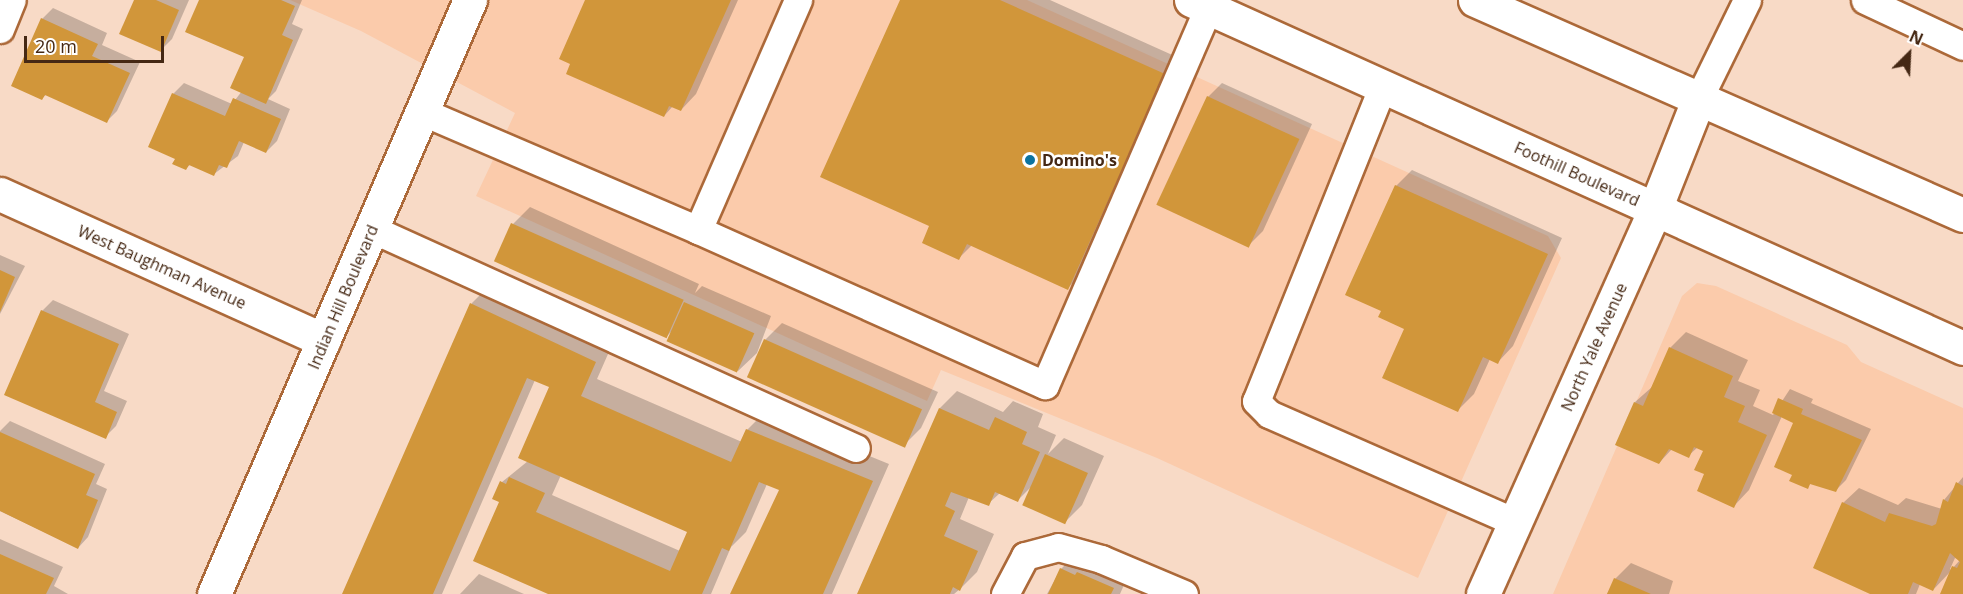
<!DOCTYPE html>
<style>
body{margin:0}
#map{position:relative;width:1963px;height:594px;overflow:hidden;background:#f8dac6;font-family:"Open Sans",sans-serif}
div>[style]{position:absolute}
.built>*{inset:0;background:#fbcbab}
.shadow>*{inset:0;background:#0003}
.building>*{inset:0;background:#d1963a;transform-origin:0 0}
.roads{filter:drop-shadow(2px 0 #ac6939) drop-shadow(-2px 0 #ac6939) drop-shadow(0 2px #ac6939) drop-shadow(0 -2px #ac6939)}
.lane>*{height:27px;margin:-13.5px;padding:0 13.5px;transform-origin:13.5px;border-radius:13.5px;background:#fff}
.street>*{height:33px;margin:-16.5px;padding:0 16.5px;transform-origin:16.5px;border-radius:16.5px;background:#fff}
.primary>*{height:33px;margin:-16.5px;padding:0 16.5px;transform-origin:16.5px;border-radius:16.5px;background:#fff}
.dots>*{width:16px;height:16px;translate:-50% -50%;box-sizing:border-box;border:3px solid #fff;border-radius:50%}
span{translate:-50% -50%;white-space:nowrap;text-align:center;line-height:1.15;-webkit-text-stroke:5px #fff;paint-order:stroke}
.poi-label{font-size:16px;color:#452814;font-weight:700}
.left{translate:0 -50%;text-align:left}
.street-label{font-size:16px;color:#452814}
.north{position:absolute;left:1879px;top:24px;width:60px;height:60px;-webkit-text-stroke:4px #fff;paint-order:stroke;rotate:24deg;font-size:16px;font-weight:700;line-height:24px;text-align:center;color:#452814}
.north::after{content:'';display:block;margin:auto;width:21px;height:27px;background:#452814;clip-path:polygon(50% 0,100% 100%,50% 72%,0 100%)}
.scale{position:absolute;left:24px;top:36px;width:140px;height:27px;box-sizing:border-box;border:3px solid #452814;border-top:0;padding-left:8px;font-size:18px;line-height:21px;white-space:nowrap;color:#452814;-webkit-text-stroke:4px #fff;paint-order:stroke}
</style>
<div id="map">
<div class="built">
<div style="clip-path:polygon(290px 0,1027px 0,1548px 236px,1561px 258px,1418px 578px,1157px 458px,941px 370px,927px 401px,476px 196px,515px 113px,361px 31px)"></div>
<div style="clip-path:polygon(1697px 283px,1716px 286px,1847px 345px,1861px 362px,1963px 408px,1963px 594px,1553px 594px,1682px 296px)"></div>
</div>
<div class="shadow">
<div style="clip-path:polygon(136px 0,189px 0,172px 39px,161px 50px)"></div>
<div style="clip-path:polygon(201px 0,302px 0,292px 24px,303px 29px,276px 91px,268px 99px,290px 109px,277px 141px,266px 152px,244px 142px,238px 156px,214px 174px,191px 164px,186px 168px,177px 158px,173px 94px,184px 83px,232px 104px,242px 91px,246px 57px)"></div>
<div style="clip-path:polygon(586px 0,738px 0,696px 94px,681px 110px,673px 106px,664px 116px)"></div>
<div style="clip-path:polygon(901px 0,1050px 0,1179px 58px,1083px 272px,1068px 288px,972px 245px,959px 258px,931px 225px)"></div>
<div style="clip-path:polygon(53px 8px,107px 33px,102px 45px,140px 62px,117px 111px,107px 121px,47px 94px,42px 98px,42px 19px)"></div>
<div style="clip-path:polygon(1222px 83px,1312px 124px,1263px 231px,1249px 245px,1208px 97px)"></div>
<div style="clip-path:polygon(1412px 170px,1562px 238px,1513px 346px,1498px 362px,1490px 359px,1474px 394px,1458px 410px,1406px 328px,1396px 186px)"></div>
<div style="clip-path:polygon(530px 207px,699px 284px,695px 293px,702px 286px,771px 316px,757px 353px,738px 371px,673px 330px,666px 337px,513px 224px)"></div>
<div style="clip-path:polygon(0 255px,25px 266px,0 314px)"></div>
<div style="clip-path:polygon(evenodd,489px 286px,612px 345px,597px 379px,742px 442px,747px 430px,764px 413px,889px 464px,832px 594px,735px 594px,781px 490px,767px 484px,746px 532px,731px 547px,711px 594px,552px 594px,501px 501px,502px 482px,528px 461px,551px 387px,535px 380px,442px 594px,344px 594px,472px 303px,489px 286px,561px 475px,689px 532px,680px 551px,552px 495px,561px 475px)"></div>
<div style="clip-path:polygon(53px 300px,129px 334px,104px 391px,127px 401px,116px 426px,105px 437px,42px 311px)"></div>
<div style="clip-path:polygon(782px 323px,938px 392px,921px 428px,904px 445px,765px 340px)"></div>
<div style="clip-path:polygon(1686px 332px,1748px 360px,1738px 381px,1760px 390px,1753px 406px,1773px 415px,1790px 389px,1813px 399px,1811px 403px,1871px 429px,1846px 480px,1835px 491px,1811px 483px,1807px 487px,1794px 475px,1795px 422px,1782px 416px,1749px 490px,1734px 506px,1706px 473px,1705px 450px,1698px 447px,1688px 456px,1672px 449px,1659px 463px,1617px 444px,1635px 402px,1652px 387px,1670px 348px)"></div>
<div style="clip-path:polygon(957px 391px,1003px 412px,1013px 401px,1043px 414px,1038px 427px,1056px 435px,1048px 454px,1064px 438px,1104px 456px,1082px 505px,1065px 522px,1033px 485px,1017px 501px,1000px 493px,988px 504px,969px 497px,960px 519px,994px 534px,977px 572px,960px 589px,954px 594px,859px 594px,940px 408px)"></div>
<div style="clip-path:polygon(10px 421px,105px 464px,96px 484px,107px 489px,88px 537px,78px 548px,0 511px,0 431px)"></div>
<div style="clip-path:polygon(evenodd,1963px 477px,1963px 594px,1941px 594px,1951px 571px,1933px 590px,1920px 584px,1916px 594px,1871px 594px,1843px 503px,1859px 488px,1898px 505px,1906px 498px,1942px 509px,1944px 500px,1963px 477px,1955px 558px,1960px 560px,1951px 570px,1950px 569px,1955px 558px)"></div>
<div style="clip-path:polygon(0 539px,63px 567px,54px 586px,68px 594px,0 594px)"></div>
<div style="clip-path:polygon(1078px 552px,1130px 571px,1120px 594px,1047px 594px,1061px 569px)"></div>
<div style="clip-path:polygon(1631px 563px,1673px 581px,1669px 594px,1607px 594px,1615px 579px)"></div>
<div style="clip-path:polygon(479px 574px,524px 594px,460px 594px)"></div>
</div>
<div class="building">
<div style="clip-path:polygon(134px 0,156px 0,179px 10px,161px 52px,119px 34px)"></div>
<div style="clip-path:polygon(199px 0,281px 0,295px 6px,282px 35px,293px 40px,266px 104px,230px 88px,244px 57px,185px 32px)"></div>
<div style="clip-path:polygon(585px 0,731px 0,681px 111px,669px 106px,664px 117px,566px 74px,570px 64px,559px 59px)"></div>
<div style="clip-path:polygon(900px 0,1000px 0,1165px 74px,1068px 290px,967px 244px,959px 260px,922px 243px,929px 226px,820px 177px)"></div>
<div style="clip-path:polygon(41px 18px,98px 44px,92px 56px,130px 73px,107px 123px,45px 95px,42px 100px,11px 86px)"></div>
<div style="clip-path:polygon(172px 93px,225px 116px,233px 98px,281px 119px,266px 153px,239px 141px,227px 168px,219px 165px,214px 176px,189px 165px,186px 170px,172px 164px,175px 159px,148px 147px)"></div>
<div style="left:1207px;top:96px;width:102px;height:120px;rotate:25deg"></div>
<div style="clip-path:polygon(1395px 185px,1548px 254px,1498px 364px,1483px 357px,1458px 412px,1382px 378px,1404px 329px,1378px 317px,1381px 311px,1345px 295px)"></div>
<div style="left:511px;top:223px;width:189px;height:42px;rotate:24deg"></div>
<div style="clip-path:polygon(0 270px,15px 277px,0 312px)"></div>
<div style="left:684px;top:302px;width:77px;height:43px;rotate:24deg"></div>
<div style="clip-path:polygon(470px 303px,596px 362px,581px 396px,731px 462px,746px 429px,873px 481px,823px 594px,730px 594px,779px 490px,759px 482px,729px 551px,722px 548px,702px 594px,548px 594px,473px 561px,499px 502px,492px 499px,500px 481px,506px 484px,509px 477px,545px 493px,536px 512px,670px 571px,687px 532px,518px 458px,549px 387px,527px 378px,433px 594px,342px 594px)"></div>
<div style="clip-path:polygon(41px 310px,119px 344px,95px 402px,117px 412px,106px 439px,4px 395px)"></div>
<div style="left:764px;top:339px;width:173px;height:42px;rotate:24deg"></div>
<div style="clip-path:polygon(1669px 347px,1733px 376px,1724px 397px,1745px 406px,1738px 422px,1767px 435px,1734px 508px,1697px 491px,1704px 474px,1694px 470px,1703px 451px,1694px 447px,1689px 458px,1669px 449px,1659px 464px,1615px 445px,1634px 402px,1643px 406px)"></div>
<div style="clip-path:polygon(1778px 398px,1803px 409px,1801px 414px,1862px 440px,1836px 492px,1810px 484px,1808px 489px,1789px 481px,1792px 475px,1774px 467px,1793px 423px,1772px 413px)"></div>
<div style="clip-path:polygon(939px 408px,989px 430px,995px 417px,1027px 432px,1022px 444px,1040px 452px,1018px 502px,995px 492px,989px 506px,951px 492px,945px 506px,955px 511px,944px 536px,978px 551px,960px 591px,953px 587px,950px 594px,857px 594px)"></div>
<div style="clip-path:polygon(0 432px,95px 474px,86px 495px,98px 500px,78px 549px,0 511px)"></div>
<div style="left:1045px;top:454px;width:47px;height:56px;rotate:24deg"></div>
<div style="clip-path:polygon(1956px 482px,1963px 486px,1963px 594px,1940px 594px,1952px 566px,1957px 568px,1960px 562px,1950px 553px,1933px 591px,1913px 582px,1908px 594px,1870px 594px,1813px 568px,1842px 502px,1885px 522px,1889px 513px,1932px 526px,1936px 524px,1943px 499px,1948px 502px)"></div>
<div style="clip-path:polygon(0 554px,54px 578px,46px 594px,0 594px)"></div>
<div style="clip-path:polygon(1060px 568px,1075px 575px,1077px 572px,1114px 588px,1111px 594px,1048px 594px)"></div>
<div style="clip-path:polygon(1614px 578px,1651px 594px,1607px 594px)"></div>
</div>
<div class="roads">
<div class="lane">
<div style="left:1865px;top:0;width:108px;rotate:25.1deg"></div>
<div style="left:0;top:29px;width:31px;rotate:-68deg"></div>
<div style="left:1382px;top:88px;width:337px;rotate:111.9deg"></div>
<div style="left:1256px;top:401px;width:18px;rotate:45deg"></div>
<div style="left:1269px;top:414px;width:269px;rotate:23.7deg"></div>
<div style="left:1699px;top:98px;width:109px;rotate:-63.9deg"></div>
<div style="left:423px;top:112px;width:299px;rotate:23.2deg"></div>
<div style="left:698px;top:230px;width:251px;rotate:-66.5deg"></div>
<div style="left:372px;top:229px;width:531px;rotate:24.35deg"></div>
<div style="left:698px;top:230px;width:380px;rotate:24.1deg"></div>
<div style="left:1045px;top:385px;width:411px;rotate:-66.6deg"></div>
<div style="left:1005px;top:594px;width:43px;rotate:-62.2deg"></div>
<div style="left:1025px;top:556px;width:34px;rotate:-15deg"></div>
<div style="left:1058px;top:547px;width:45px;rotate:15.6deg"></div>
<div style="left:1101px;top:559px;width:90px;rotate:22.9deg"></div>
</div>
<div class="street">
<div style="left:0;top:194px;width:355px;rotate:24.3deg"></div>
<div style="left:1483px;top:594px;width:422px;rotate:-65.9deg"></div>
<div style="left:1655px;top:209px;width:119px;rotate:-68.4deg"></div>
</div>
<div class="primary">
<div style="left:1191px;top:0;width:847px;rotate:24.26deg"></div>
<div style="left:1475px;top:0;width:533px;rotate:23.78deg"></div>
<div style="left:214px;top:594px;width:647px;rotate:-66.69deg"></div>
</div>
</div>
<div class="dots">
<div style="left:1030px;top:160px;background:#0c739f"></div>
</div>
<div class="poi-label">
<span class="left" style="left:1042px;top:160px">Domino's</span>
</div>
<div class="street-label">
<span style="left:1577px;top:174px;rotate:24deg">Foothill Boulevard</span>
<span style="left:162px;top:267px;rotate:24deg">West Baughman Avenue</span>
<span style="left:343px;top:297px;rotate:-67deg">Indian Hill Boulevard</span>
<span style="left:1594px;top:347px;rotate:-66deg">North Yale Avenue</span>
</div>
<div class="north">N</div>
<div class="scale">20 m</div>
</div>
